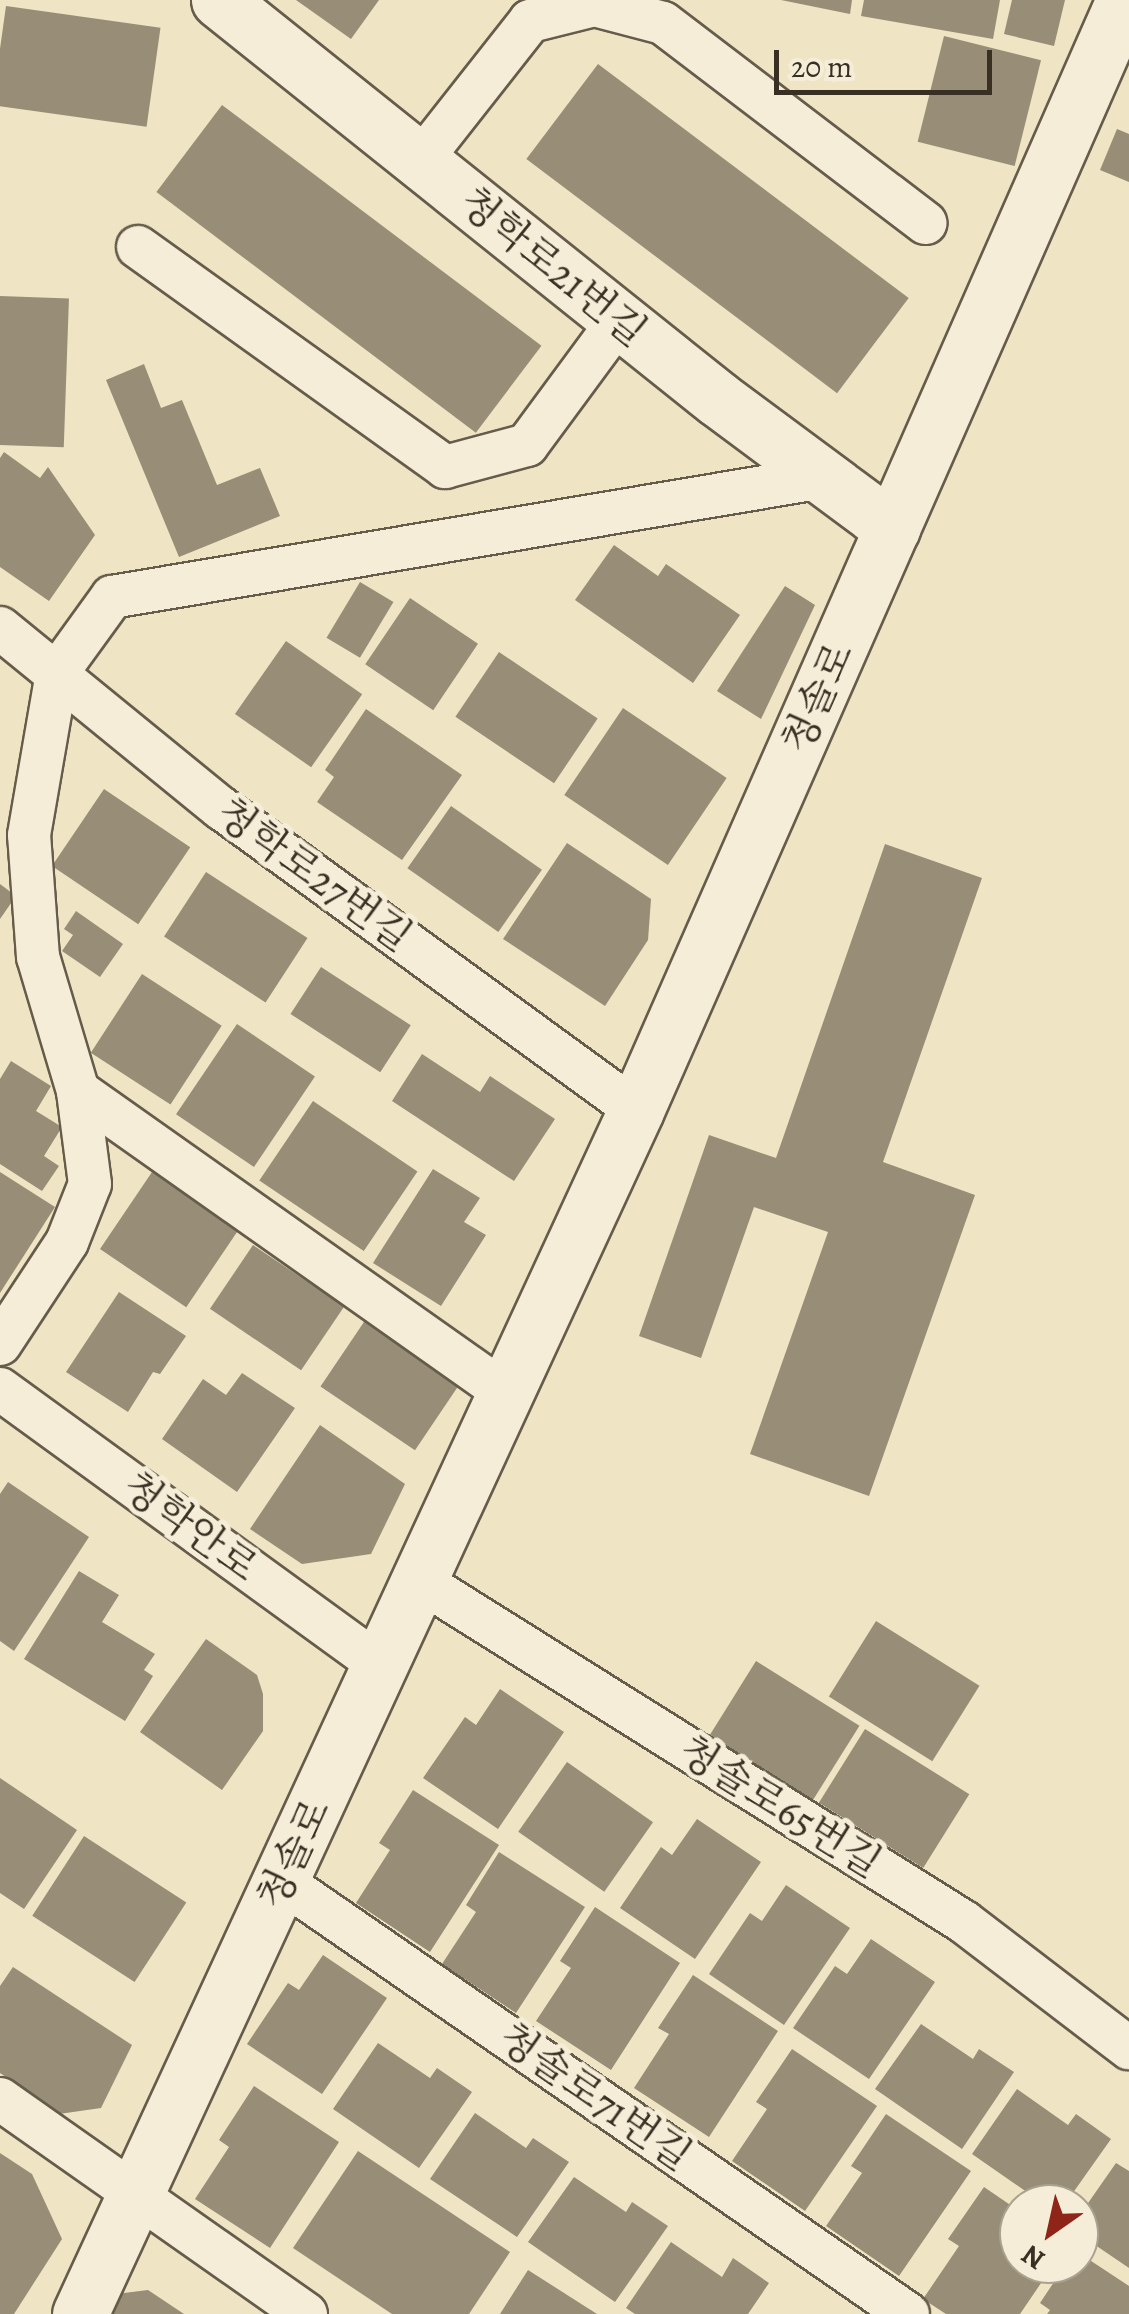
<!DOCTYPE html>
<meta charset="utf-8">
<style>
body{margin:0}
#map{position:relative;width:1129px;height:2314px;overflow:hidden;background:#efe4c3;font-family:Alegreya,"Noto Serif KR",serif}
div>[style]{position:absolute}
.building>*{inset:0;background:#988d76;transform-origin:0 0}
.roads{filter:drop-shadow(2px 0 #665c4b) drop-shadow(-2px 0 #665c4b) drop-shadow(0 2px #665c4b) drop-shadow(0 -2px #665c4b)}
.service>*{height:42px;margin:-21px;padding:0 21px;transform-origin:21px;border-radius:21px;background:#f5edd8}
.minor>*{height:55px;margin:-27.5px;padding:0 27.5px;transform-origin:27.5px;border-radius:27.5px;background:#f5edd8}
.tertiary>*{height:55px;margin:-27.5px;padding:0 27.5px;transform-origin:27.5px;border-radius:27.5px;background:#f5edd8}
span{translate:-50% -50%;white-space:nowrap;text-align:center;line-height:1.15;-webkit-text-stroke:10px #f5edd8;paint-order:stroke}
.street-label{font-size:40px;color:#392f23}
.north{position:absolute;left:999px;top:2184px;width:100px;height:100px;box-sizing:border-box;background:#f5edd8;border:2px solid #aaa190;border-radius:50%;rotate:214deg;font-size:28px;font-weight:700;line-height:40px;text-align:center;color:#392f23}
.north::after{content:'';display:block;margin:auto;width:35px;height:45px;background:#8f2418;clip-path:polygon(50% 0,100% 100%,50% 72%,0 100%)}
.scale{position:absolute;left:774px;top:50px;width:218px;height:45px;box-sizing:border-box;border:5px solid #392f23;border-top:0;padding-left:12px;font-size:30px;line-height:35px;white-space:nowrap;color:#392f23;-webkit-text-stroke:8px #f5edd8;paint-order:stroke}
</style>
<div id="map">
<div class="building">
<div style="clip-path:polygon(296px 0,379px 0,351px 39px)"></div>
<div style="clip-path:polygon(781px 0,852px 0,850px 14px)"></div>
<div style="clip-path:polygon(864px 0,1000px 0,993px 39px,861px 16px)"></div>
<div style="clip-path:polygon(1012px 0,1065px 0,1054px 46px,1004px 34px)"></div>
<div style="left:6px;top:6px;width:156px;height:100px;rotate:8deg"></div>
<div style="left:944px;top:36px;width:100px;height:109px;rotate:14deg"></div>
<div style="left:598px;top:64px;width:389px;height:119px;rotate:37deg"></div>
<div style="left:222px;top:105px;width:400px;height:109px;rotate:37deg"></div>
<div style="clip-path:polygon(1117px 129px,1129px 134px,1129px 182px,1100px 170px)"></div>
<div style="left:0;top:296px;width:69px;height:149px;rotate:2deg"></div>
<div style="clip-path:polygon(144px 364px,161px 408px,182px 400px,217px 485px,260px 468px,280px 516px,179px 557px,106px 380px)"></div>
<div style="clip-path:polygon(4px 452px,40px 478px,48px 467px,95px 535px,49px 601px,0 567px,0 458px)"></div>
<div style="clip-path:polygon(614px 545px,658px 576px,666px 564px,740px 615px,693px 683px,575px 600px)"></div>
<div style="left:360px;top:582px;width:39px;height:65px;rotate:31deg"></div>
<div style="clip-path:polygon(785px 586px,815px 605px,761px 719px,717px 691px)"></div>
<div style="left:410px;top:598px;width:82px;height:80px;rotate:34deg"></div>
<div style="left:286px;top:641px;width:93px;height:89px;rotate:35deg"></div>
<div style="left:499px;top:652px;width:119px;height:78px;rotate:34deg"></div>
<div style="left:623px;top:708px;width:125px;height:105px;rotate:34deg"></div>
<div style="clip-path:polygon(366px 709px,462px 775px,402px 860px,317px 802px,334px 777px,325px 770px)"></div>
<div style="left:104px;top:789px;width:104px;height:93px;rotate:34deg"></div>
<div style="left:451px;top:806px;width:111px;height:76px;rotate:35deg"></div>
<div style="clip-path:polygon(567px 843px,651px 899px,648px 940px,605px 1006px,503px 939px)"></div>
<div style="clip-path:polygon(885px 844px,982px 878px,883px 1162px,975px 1195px,869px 1496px,750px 1454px,828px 1232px,754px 1207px,701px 1358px,639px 1336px,709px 1135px,776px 1158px)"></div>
<div style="left:206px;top:872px;width:121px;height:77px;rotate:33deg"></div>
<div style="clip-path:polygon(0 884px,16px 896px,0 919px)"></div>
<div style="clip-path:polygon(76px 911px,123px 944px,100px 977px,62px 951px,73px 935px,64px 929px)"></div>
<div style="left:321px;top:967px;width:107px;height:56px;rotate:33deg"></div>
<div style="left:142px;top:974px;width:95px;height:94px;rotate:33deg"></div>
<div style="left:237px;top:1024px;width:94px;height:109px;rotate:34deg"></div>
<div style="clip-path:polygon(422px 1054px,480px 1092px,490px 1076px,555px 1119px,514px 1181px,392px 1101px)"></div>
<div style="clip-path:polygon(11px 1061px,51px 1086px,36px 1111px,62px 1127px,44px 1156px,59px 1166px,42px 1191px,0 1164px,0 1079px)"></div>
<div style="left:313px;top:1101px;width:126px;height:96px;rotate:34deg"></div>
<div style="clip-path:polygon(433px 1169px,480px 1198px,464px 1222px,486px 1235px,441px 1306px,373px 1263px)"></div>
<div style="clip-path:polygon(0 1172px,55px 1207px,0 1293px)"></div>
<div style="left:152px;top:1172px;width:104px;height:93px;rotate:34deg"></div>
<div style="left:253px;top:1245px;width:110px;height:77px;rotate:34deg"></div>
<div style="clip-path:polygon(119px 1292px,186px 1336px,160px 1374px,153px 1372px,128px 1412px,66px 1372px)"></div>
<div style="left:368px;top:1316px;width:114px;height:85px;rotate:34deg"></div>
<div style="clip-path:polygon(242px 1373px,295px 1408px,237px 1492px,162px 1439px,203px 1379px,226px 1395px)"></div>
<div style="clip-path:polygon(320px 1425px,405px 1484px,371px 1554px,302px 1564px,250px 1529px)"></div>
<div style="clip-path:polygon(8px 1482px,89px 1537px,14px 1651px,0 1641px,0 1494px)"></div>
<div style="clip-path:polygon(79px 1571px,119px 1595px,102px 1622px,155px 1654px,144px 1670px,153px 1676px,125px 1721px,24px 1659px)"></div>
<div style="left:876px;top:1621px;width:122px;height:89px;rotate:32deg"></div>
<div style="clip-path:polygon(206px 1639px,257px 1675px,263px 1694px,263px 1731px,222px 1790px,140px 1732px)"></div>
<div style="left:756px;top:1661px;width:122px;height:88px;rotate:32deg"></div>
<div style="clip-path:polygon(500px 1689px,564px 1732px,498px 1829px,423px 1778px,465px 1717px,476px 1725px)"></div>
<div style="left:865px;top:1729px;width:123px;height:87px;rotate:32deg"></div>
<div style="left:567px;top:1762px;width:105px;height:85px;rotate:35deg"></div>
<div style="clip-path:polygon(0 1778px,77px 1830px,24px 1909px,0 1893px)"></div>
<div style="clip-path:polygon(413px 1790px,499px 1845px,430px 1952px,356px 1903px,390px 1850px,379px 1843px)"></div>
<div style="clip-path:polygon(697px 1819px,761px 1862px,695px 1959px,620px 1908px,661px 1847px,672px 1855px)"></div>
<div style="left:84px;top:1836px;width:122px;height:95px;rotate:33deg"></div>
<div style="clip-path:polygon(499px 1852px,585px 1907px,516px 2013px,442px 1964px,476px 1912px,466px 1905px)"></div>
<div style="clip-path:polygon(786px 1885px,850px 1928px,784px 2025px,709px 1974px,750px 1913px,762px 1921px)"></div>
<div style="clip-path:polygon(595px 1907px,680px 1963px,611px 2070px,536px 2021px,571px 1968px,560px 1961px)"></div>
<div style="clip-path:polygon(871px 1939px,935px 1982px,869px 2079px,793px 2028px,835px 1966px,847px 1974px)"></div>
<div style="clip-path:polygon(323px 1955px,387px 1998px,322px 2094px,247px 2044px,288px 1983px,299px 1990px)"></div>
<div style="clip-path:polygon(13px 1967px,132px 2045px,101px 2108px,59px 2114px,0 2073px,0 1986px)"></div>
<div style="clip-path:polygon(693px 1975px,778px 2031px,709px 2137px,634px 2088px,669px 2034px,658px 2028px)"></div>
<div style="clip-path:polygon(921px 2024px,973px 2059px,979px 2049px,1014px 2072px,962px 2149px,875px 2089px)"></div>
<div style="clip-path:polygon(378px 2043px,430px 2078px,437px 2068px,472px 2092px,419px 2168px,333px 2109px)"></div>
<div style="clip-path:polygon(792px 2049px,877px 2106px,805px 2211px,732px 2161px,767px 2109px,756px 2102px)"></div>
<div style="clip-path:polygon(254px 2086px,339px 2142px,270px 2248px,195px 2199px,229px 2147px,219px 2140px)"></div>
<div style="clip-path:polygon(1017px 2089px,1068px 2125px,1076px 2114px,1111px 2139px,1065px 2204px,1044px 2204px,972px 2154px)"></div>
<div style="clip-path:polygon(475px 2113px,526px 2148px,533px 2138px,569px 2162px,517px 2237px,430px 2179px)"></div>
<div style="clip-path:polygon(886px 2114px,971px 2171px,899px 2276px,826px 2226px,862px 2173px,851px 2166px)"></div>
<div style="clip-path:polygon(358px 2151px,510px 2252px,469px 2314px,392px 2314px,293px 2248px)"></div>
<div style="clip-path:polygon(0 2153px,32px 2174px,62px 2239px,14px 2314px,0 2314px)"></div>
<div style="clip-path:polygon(1116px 2163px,1129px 2171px,1129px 2268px,1079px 2234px,1079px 2216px)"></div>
<div style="clip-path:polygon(574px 2177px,626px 2212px,632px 2202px,668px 2226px,615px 2302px,528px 2242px)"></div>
<div style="clip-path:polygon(984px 2187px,1019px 2211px,1019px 2264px,1054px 2264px,1020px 2314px,946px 2314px,923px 2299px,959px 2246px,948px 2239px)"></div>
<div style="clip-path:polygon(671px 2242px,722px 2277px,733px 2258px,769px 2283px,748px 2314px,635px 2314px,626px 2308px)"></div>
<div style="clip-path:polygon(1079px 2253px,1129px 2286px,1129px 2314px,1047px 2314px,1050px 2310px,1040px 2303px,1066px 2264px,1079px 2264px)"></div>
<div style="clip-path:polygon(528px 2270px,597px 2314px,500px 2314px)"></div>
<div style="clip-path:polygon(148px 2290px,184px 2314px,109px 2314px,116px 2294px)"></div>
</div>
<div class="roads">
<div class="service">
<div style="left:420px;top:161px;width:178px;rotate:-51.8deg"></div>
<div style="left:530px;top:21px;width:66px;rotate:-14deg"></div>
<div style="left:594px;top:5px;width:71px;rotate:14.6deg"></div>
<div style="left:663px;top:23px;width:330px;rotate:37.3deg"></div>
<div style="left:138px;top:247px;width:378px;rotate:35.6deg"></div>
<div style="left:445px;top:467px;width:85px;rotate:-15deg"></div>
<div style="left:527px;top:445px;width:155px;rotate:-53.6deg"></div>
<div style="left:0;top:628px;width:285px;rotate:39.2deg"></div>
<div style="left:221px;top:808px;width:513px;rotate:36.04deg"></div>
<div style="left:78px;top:1091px;width:524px;rotate:35.21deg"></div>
<div style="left:0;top:1344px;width:122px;rotate:-56.7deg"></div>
<div style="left:67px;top:1242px;width:62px;rotate:-68.4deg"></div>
<div style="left:90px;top:1184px;width:94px;rotate:-97.4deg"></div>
<div style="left:78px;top:1091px;width:140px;rotate:-106.6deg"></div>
<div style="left:38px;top:957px;width:122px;rotate:-94.2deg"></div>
<div style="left:29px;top:835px;width:164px;rotate:-80.2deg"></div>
<div style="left:57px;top:673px;width:94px;rotate:-54.1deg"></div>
<div style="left:112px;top:597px;width:721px;rotate:-9.58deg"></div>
<div style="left:0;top:1389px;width:470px;rotate:36deg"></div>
<div style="left:420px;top:1581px;width:642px;rotate:32.08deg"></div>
<div style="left:964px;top:1922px;width:208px;rotate:37.4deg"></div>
<div style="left:281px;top:1881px;width:762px;rotate:34.63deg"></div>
<div style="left:0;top:2099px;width:374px;rotate:35.1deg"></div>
</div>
<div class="minor">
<div style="left:219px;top:0;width:639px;rotate:38.65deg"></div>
<div style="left:718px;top:399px;width:217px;rotate:36.6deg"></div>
</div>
<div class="tertiary">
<div style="left:80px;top:2314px;width:1326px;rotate:-65.21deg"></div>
<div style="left:636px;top:1110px;width:1213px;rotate:-66.27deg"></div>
</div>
</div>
<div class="street-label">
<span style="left:553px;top:267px;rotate:39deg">청학로21번길</span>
<span style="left:818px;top:698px;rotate:-66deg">청솔로</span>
<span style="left:314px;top:875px;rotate:36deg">청학로27번길</span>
<span style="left:190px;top:1527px;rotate:36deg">청학안로</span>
<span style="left:780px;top:1807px;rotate:32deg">청솔로65번길</span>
<span style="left:294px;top:1854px;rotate:-65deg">청솔로</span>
<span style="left:595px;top:2097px;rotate:35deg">청솔로71번길</span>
</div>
<div class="north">N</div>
<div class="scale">20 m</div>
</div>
